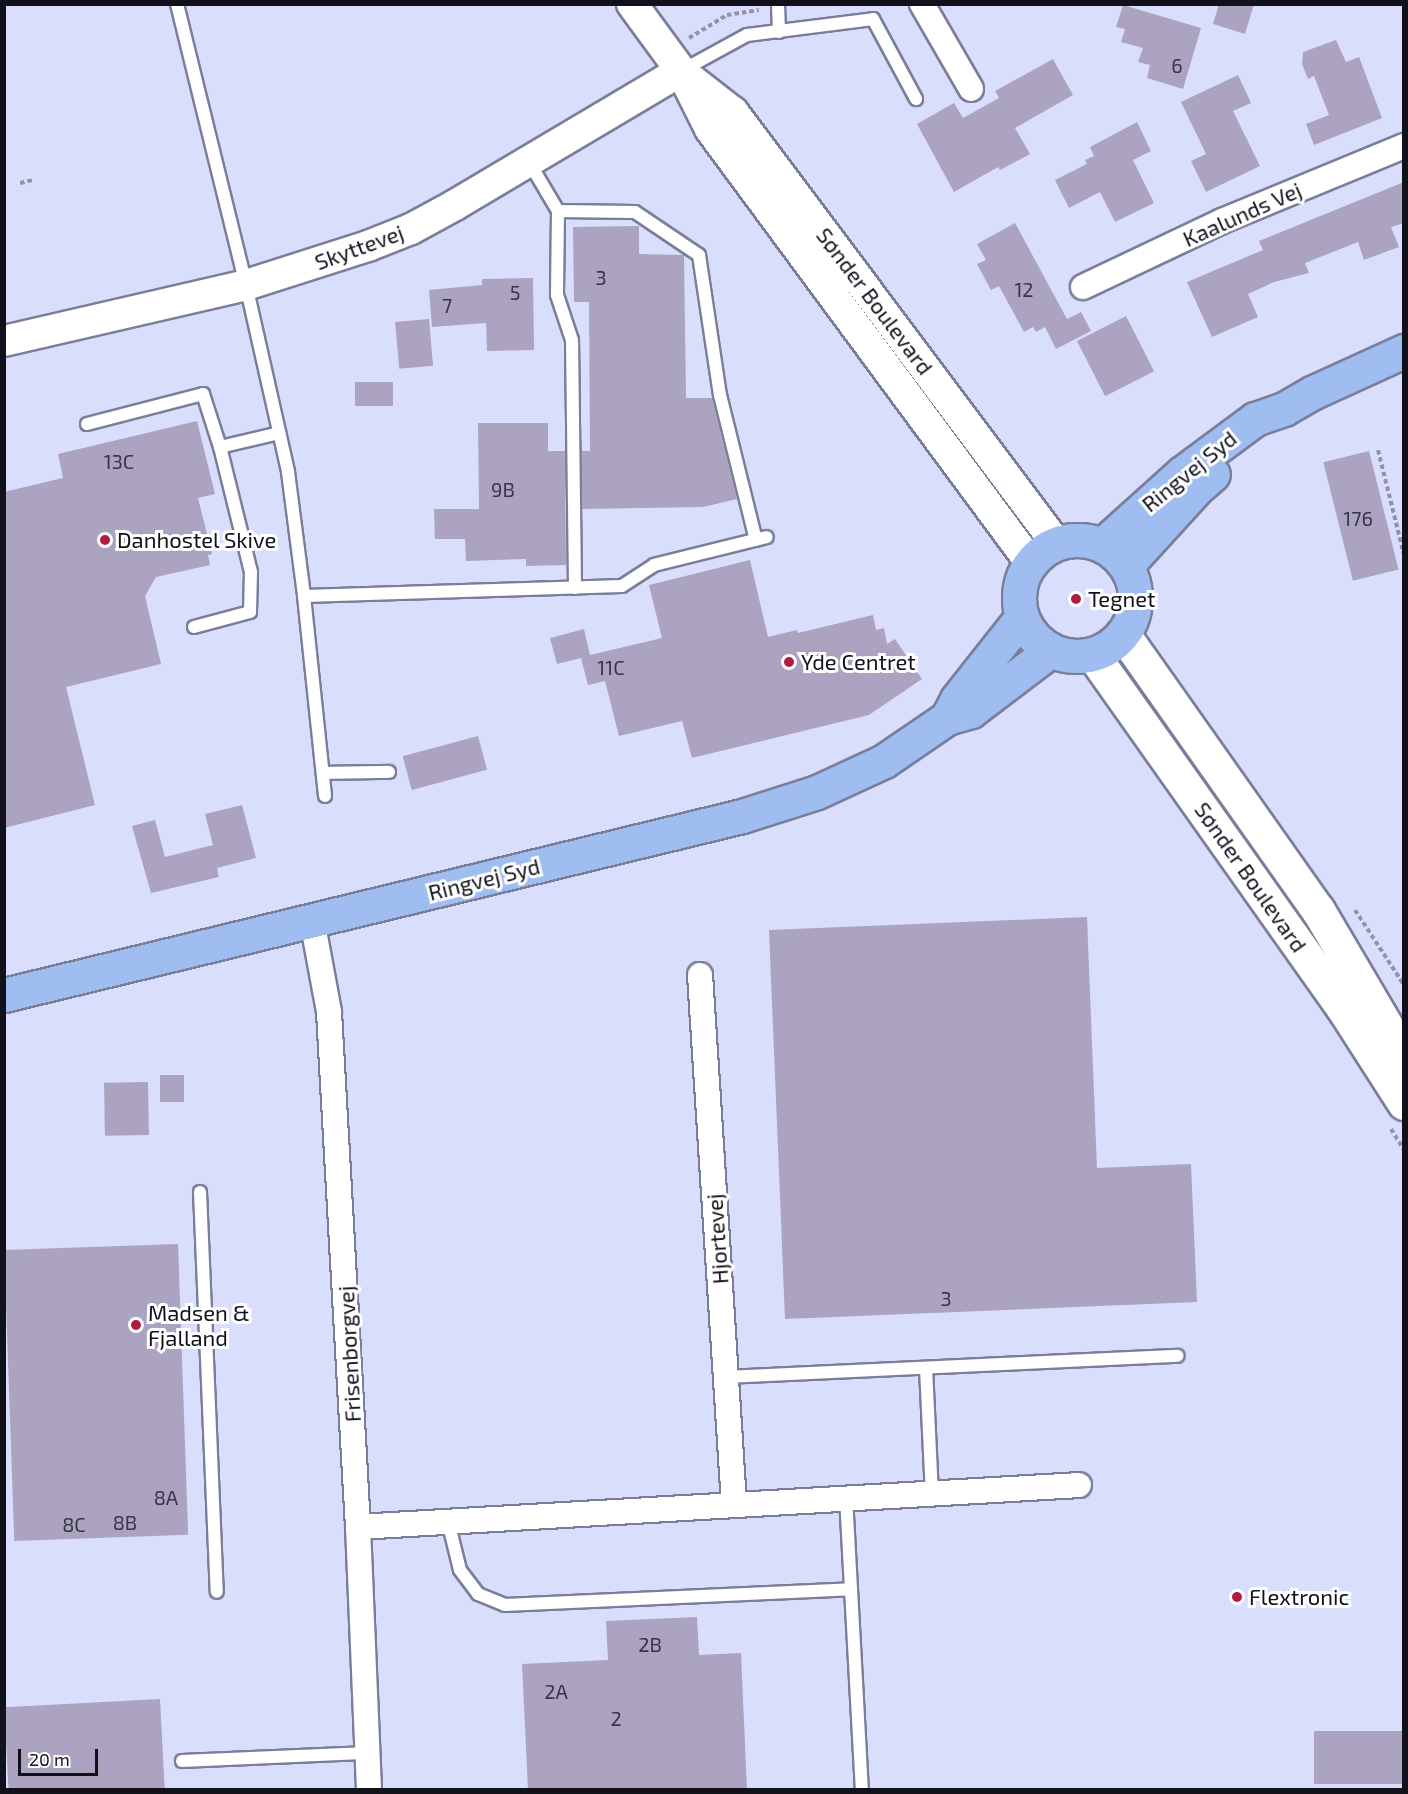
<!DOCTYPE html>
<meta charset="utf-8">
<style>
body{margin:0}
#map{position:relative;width:1408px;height:1794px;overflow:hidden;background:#dadefd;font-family:"Exo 2",sans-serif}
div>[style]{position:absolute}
.building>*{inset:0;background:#aba3c0;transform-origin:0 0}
.path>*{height:4px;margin-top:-2px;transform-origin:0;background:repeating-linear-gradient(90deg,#9093aa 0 4.5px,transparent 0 7.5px)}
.roads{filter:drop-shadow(2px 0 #7a7e99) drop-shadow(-2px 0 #7a7e99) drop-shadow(0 2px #7a7e99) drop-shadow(0 -2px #7a7e99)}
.service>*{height:12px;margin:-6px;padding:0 6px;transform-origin:6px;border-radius:6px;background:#fff}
.minor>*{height:24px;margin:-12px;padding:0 12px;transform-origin:12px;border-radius:12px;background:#fff}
.tertiary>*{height:30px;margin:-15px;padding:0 15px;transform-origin:15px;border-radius:15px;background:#fff}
.secondary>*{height:33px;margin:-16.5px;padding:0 16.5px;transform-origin:16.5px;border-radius:16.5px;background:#fff}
.primary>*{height:33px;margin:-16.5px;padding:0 16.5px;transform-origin:16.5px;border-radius:16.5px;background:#9fbdf1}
.primary>.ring{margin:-16.5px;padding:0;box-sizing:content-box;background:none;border:33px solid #9fbdf1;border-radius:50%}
.dots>*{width:16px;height:16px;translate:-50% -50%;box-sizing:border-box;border:3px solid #fff;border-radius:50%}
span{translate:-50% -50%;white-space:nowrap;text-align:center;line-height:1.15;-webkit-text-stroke:6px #fff;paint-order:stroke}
.number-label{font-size:20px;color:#373644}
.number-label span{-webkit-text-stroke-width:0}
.street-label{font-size:22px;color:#10111b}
.poi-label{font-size:22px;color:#10111b}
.left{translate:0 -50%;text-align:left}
.frame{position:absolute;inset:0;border:6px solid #10111b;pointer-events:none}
.scale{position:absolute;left:18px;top:1749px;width:80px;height:27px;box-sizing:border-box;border:3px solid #10111b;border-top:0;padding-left:8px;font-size:18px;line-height:21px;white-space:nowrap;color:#10111b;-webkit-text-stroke:4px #fff;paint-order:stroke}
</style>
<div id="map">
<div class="building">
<div style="clip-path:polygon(1219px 4px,1254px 4px,1245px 34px,1213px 24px)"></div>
<div style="clip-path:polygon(1123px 5px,1201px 28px,1183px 89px,1147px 78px,1150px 65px,1138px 62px,1143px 48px,1121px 42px,1125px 29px,1116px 27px)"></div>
<div style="clip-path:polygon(1336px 40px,1346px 62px,1359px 57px,1382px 118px,1314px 145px,1306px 124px,1329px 115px,1314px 76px,1308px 79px,1302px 64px,1303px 52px)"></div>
<div style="clip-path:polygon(1053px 59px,1073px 95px,1015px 128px,1030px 154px,1000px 170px,998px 167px,954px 192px,917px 124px,954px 103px,963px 118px,999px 98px,995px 91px)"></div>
<div style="clip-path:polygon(1238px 75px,1251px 103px,1233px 111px,1260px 166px,1206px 192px,1191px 161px,1206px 154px,1181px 102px)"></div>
<div style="clip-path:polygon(1137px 122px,1151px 151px,1133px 160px,1154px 203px,1115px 222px,1100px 192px,1069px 208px,1055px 180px,1087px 164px,1085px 160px,1094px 156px,1090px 147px)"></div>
<div style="clip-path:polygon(1404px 182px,1404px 223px,1391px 227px,1399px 247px,1364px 260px,1358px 242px,1305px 263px,1309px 273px,1274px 282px,1248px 294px,1258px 317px,1212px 337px,1187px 282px,1263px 250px,1259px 241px)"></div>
<div style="clip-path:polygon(1015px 223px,1067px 319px,1081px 312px,1091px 331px,1056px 349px,1045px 327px,1036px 332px,1033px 327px,1024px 332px,999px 286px,991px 290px,977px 264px,986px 260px,977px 244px)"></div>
<div style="clip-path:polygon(639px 226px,639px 254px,684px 255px,686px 398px,712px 398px,737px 499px,703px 507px,582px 509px,582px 451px,590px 451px,589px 302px,574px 302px,573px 227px)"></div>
<div style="clip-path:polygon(533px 278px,534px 350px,487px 351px,486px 323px,432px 327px,429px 290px,482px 285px,482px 279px)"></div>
<div style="left:1126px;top:316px;width:62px;height:55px;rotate:63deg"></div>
<div style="left:429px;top:319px;width:47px;height:34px;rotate:85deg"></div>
<div style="left:355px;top:382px;width:38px;height:24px"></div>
<div style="clip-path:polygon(197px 421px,215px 494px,198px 498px,212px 554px,208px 555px,210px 565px,156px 577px,145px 596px,161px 664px,66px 687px,95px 805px,4px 828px,4px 492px,63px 478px,58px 454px)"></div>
<div style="clip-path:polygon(478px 423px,548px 423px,548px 451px,565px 451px,566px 565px,526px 566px,526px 559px,466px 561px,465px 539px,435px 539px,434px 509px,479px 509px)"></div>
<div style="left:1369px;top:451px;width:122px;height:47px;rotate:76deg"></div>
<div style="clip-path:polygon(750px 560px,768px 637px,797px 630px,798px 633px,873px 615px,876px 630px,884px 628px,887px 644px,895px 639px,922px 679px,869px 715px,692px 758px,682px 721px,619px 736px,605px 681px,588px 685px,581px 658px,557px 664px,550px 638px,584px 629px,590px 655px,662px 638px,649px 585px)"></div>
<div style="left:478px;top:736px;width:35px;height:78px;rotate:75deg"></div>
<div style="clip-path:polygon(242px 805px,256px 858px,217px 868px,219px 877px,151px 893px,132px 826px,155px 820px,165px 857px,213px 845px,205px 814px)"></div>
<div style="clip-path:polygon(1087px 917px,1097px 1168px,1191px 1164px,1197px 1302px,785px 1319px,769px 930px)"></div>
<div style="left:160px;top:1075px;width:24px;height:27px"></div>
<div style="left:148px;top:1082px;width:53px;height:44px;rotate:89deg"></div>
<div style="left:178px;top:1244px;width:291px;height:174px;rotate:88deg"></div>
<div style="clip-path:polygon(697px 1617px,699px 1655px,741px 1653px,747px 1790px,528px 1790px,522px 1664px,608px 1660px,606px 1621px)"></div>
<div style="left:160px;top:1699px;width:91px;height:156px;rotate:87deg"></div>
<div style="left:1404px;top:1731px;width:53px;height:90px;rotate:90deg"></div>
</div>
<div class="path">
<div style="left:689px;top:38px;width:44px;rotate:-31.2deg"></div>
<div style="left:727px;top:15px;width:32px;rotate:-9deg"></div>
<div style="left:20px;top:183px;width:13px;rotate:-13deg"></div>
<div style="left:1378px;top:450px;width:108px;rotate:76.1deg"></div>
<div style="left:1355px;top:910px;width:90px;rotate:56.8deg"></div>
<div style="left:1391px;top:1129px;width:25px;rotate:58deg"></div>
</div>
<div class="roads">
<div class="service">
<div style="left:177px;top:4px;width:289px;rotate:76.2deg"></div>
<div style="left:246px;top:285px;width:192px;rotate:77.3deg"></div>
<div style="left:288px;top:472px;width:125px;rotate:82.6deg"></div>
<div style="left:304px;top:596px;width:201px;rotate:84deg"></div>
<div style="left:778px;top:4px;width:28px;rotate:88deg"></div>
<div style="left:681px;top:71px;width:75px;rotate:-28.6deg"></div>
<div style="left:747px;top:35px;width:127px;rotate:-7.2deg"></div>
<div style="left:873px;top:19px;width:91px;rotate:61.7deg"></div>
<div style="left:529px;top:162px;width:57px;rotate:59.4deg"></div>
<div style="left:558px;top:211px;width:84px;rotate:90.7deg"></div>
<div style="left:557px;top:295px;width:47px;rotate:71.6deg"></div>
<div style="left:572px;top:340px;width:248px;rotate:89.3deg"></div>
<div style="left:558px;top:211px;width:77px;rotate:0.7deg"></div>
<div style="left:635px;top:212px;width:77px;rotate:33.9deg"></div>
<div style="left:699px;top:255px;width:142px;rotate:81.5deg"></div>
<div style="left:720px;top:395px;width:149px;rotate:76.1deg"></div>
<div style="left:87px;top:424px;width:120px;rotate:-14.5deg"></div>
<div style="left:203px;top:394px;width:56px;rotate:72.2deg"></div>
<div style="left:220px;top:447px;width:61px;rotate:-13.3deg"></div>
<div style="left:304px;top:596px;width:318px;rotate:-1.8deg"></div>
<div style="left:622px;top:586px;width:38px;rotate:-33deg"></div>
<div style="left:654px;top:565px;width:116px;rotate:-13.9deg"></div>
<div style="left:194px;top:627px;width:58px;rotate:-15deg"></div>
<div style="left:250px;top:612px;width:40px;rotate:-88.6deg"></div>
<div style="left:251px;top:572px;width:129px;rotate:-103.9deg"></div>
<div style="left:323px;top:773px;width:66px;rotate:-0.9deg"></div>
<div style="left:200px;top:1192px;width:400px;rotate:87.6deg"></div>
<div style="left:926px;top:1368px;width:125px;rotate:87.3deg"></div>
<div style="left:726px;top:1377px;width:452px;rotate:-2.7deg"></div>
<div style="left:448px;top:1521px;width:50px;rotate:76.2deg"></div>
<div style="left:460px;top:1570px;width:30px;rotate:53deg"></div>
<div style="left:478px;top:1594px;width:29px;rotate:22deg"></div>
<div style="left:505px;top:1605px;width:346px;rotate:-2.6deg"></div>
<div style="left:851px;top:1589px;width:91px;rotate:-93.1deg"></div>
<div style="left:851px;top:1589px;width:201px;rotate:86.9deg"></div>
<div style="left:182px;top:1761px;width:186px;rotate:-2.5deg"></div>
</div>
<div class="minor">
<div style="left:922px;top:4px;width:98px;rotate:60deg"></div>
<div style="left:1083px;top:287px;width:154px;rotate:-25.4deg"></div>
<div style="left:1222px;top:221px;width:197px;rotate:-22.4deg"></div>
<div style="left:312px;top:920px;width:94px;rotate:79.5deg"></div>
<div style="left:329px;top:1012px;width:516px;rotate:86.78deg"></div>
<div style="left:358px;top:1527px;width:263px;rotate:87.6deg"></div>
<div style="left:700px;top:975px;width:529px;rotate:86.32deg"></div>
<div style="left:358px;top:1527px;width:722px;rotate:-3.33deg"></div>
</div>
<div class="tertiary">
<div style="left:632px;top:4px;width:83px;rotate:53.8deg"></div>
<div style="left:681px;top:71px;width:65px;rotate:63.4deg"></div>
<div style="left:710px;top:129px;width:538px;rotate:53.53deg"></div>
<div style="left:688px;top:77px;width:57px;rotate:37.9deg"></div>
<div style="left:733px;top:112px;width:539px;rotate:53.15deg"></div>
<div style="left:4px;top:341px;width:248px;rotate:-13deg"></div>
<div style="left:246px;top:285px;width:128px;rotate:-17.7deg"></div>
<div style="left:368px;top:246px;width:46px;rotate:-21.6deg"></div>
<div style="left:411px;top:229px;width:50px;rotate:-28.6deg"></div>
<div style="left:455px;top:205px;width:263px;rotate:-30.7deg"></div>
</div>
<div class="secondary">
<div style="left:1123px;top:634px;width:338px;rotate:54.8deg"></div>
<div style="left:1318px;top:910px;width:169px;rotate:59.5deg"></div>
<div style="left:1093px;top:655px;width:433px;rotate:54.7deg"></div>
<div style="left:1343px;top:1008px;width:113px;rotate:57.3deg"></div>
</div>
<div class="primary">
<div class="ring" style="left:1019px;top:540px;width:83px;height:83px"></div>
<div style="left:1102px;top:545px;width:108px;rotate:-42deg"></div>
<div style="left:1182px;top:473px;width:91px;rotate:-36.5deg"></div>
<div style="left:1255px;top:419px;width:31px;rotate:-19deg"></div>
<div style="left:1284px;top:409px;width:34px;rotate:-30deg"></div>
<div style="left:1314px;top:392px;width:99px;rotate:-24.5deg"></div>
<div style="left:1126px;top:566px;width:105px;rotate:-47.7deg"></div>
<div style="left:1197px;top:488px;width:21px;rotate:-41deg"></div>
<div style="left:947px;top:718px;width:21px;rotate:-62deg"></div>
<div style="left:957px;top:699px;width:103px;rotate:-51.7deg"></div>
<div style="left:4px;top:995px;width:759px;rotate:-13.63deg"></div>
<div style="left:742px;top:816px;width:79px;rotate:-17.7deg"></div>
<div style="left:817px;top:792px;width:74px;rotate:-24.8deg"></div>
<div style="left:884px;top:761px;width:76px;rotate:-34.3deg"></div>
<div style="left:947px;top:718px;width:25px;rotate:-16deg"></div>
<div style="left:971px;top:711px;width:99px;rotate:-37.2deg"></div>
</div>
</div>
<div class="dots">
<div style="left:105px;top:540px;background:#af1c40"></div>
<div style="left:1076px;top:599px;background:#af1c40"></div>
<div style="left:789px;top:662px;background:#af1c40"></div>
<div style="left:136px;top:1325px;background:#af1c40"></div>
<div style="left:1237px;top:1597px;background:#af1c40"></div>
</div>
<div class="number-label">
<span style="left:1177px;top:65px">6</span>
<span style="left:601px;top:277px">3</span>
<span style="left:1024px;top:289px">12</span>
<span style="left:515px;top:292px">5</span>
<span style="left:447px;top:305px">7</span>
<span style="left:119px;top:461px">13C</span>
<span style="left:503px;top:489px">9B</span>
<span style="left:1358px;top:518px">176</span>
<span style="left:611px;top:667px">11C</span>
<span style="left:946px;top:1298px">3</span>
<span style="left:166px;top:1497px">8A</span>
<span style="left:125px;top:1522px">8B</span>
<span style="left:74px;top:1524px">8C</span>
<span style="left:650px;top:1644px">2B</span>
<span style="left:556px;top:1691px">2A</span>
<span style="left:616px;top:1718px">2</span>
</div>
<div class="street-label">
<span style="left:1242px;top:214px;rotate:-24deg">Kaalunds Vej</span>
<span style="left:359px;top:247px;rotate:-20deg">Skyttevej</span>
<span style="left:875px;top:301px;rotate:53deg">Sønder Boulevard</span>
<span style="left:1189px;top:471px;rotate:-39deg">Ringvej Syd</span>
<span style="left:1251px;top:877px;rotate:55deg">Sønder Boulevard</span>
<span style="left:484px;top:879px;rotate:-14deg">Ringvej Syd</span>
<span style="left:717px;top:1239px;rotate:-94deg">Hjortevej</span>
<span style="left:349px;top:1354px;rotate:-93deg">Frisenborgvej</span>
</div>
<div class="poi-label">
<span class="left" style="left:117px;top:540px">Danhostel Skive</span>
<span class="left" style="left:1088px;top:599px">Tegnet</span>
<span class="left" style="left:801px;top:662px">Yde Centret</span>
<span class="left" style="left:148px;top:1325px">Madsen &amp;<br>Fjalland</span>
<span class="left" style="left:1249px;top:1597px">Flextronic</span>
</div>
<div class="frame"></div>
<div class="scale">20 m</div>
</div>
